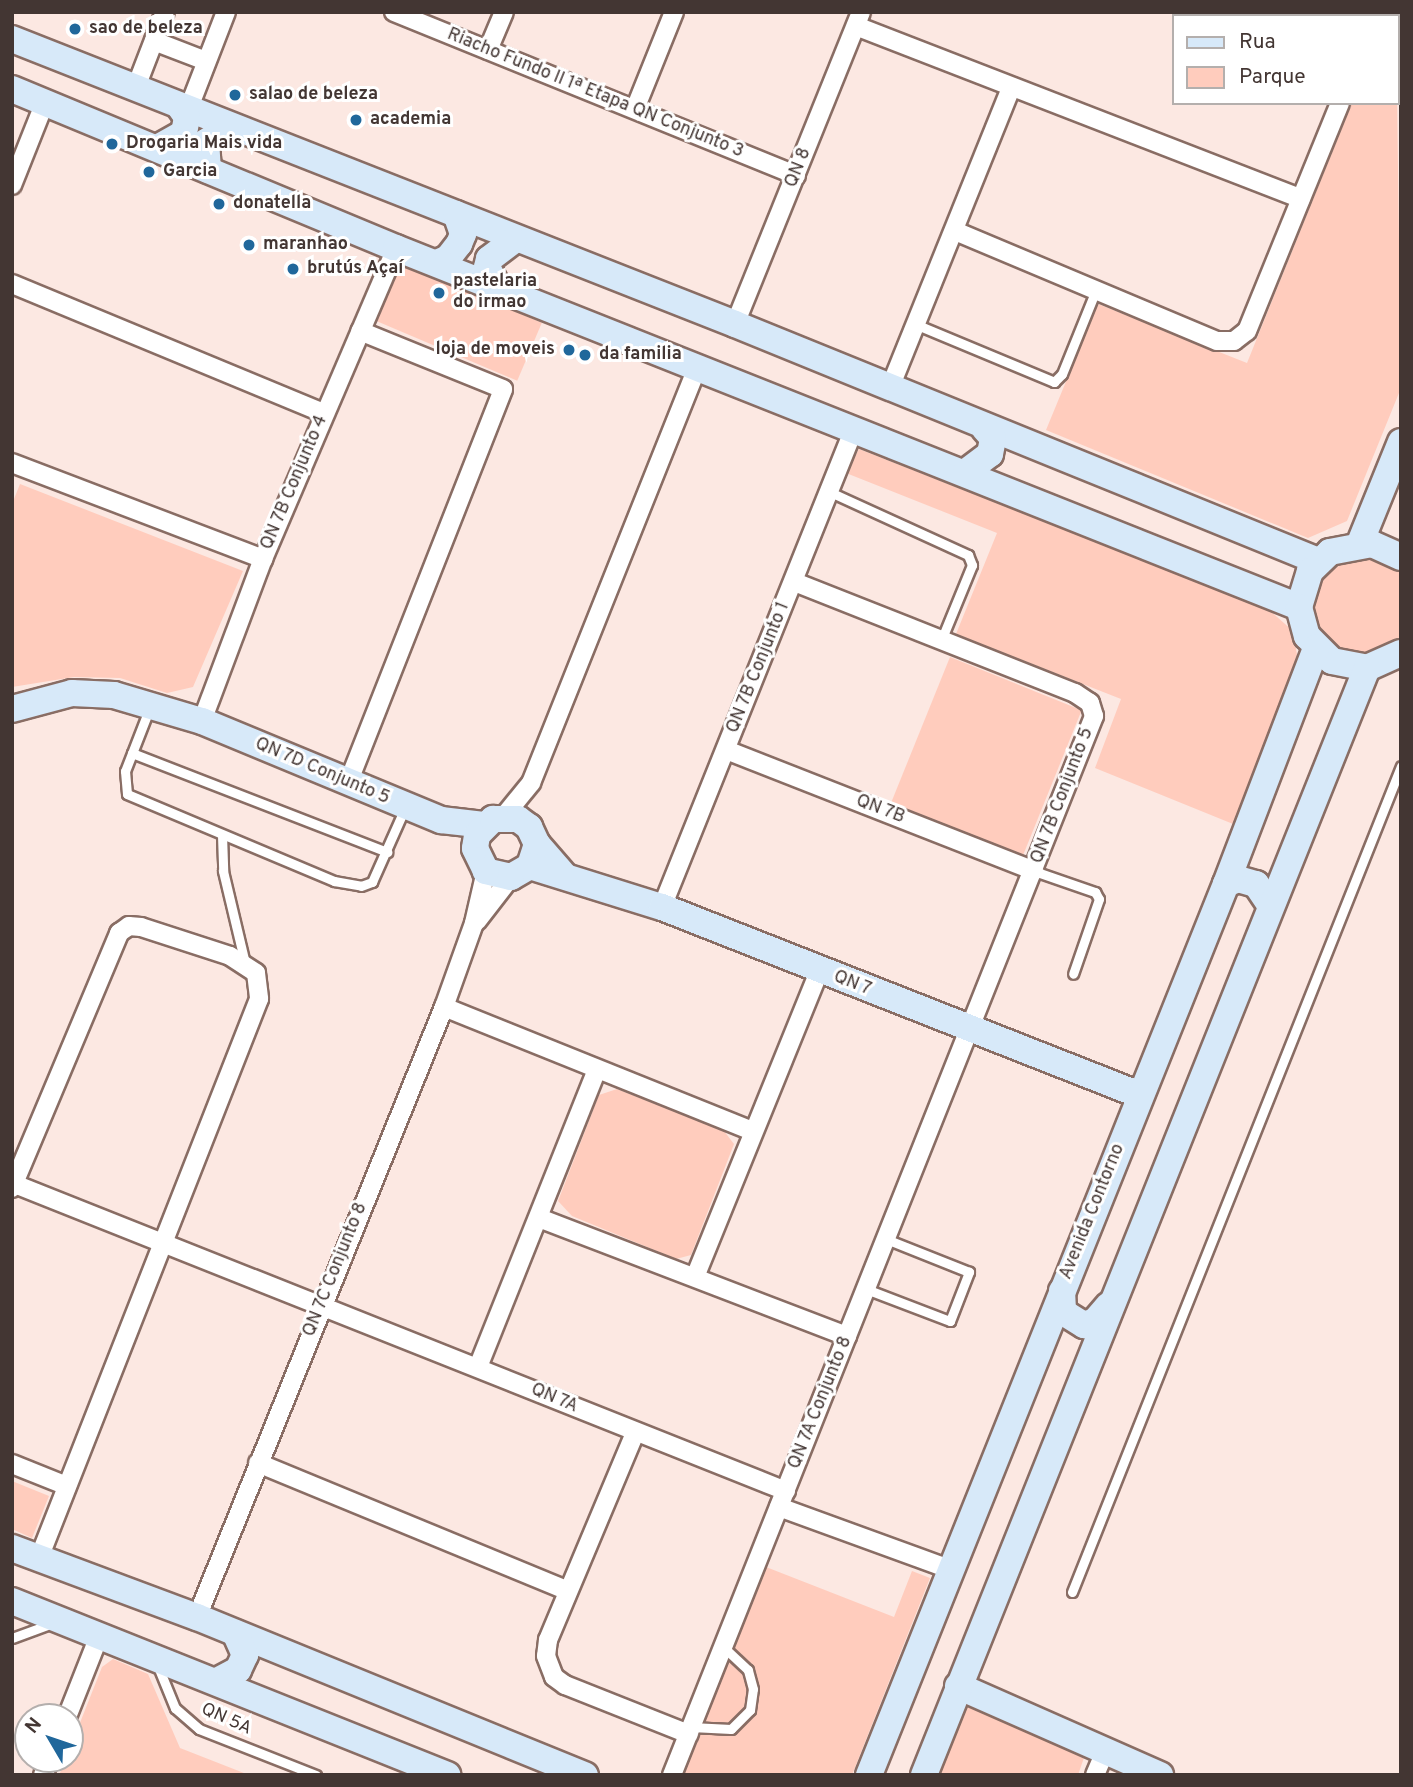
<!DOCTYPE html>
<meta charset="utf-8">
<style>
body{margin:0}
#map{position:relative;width:1413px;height:1787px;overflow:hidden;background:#fce8e2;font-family:Overpass,sans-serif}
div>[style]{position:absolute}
.green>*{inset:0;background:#ffccbd;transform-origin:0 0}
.roads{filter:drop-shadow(2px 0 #896d64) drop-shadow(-2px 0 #896d64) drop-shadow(0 2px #896d64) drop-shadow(0 -2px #896d64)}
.lane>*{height:9px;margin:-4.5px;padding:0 4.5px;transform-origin:4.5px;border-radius:4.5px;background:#fff}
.street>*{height:18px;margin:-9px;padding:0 9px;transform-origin:9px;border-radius:9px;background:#fff}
.secondary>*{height:26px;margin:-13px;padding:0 13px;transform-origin:13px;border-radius:13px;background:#d7e9f9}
.dots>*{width:19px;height:19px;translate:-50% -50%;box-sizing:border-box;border:4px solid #fff;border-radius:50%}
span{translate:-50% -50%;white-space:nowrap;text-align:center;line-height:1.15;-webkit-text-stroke:6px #fff;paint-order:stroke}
.poi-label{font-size:18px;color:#433633;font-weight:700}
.left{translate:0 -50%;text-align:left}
.right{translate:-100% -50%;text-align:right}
.street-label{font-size:18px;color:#433633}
.frame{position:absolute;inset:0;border:14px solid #433633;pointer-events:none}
.legend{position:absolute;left:1172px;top:14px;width:228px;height:91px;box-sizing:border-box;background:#fff;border:2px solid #b4afad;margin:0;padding:9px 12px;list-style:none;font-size:21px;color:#433633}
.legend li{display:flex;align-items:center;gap:14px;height:35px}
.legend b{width:35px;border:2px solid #b4afad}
.north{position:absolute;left:14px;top:1703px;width:70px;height:70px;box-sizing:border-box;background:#fff;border:2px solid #b4afad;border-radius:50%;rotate:309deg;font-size:19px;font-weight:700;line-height:28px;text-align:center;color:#433633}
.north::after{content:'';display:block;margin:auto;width:24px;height:32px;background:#20679b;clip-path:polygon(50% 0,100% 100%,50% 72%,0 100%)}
</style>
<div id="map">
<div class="green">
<div style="clip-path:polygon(1397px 94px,1401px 388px,1347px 521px,1308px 538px,1046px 430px,1098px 304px,1247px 363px,1352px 103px,1397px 103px)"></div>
<div style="left:401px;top:263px;width:153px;height:63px;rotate:23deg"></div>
<div style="clip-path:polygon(859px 449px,1268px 609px,1293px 631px,1298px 661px,1238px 826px,1095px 768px,1121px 699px,956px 634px,997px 533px,846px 473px)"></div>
<div style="clip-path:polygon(20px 484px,243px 571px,193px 687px,167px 693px,120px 678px,74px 677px,12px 687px,12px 504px)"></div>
<div style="clip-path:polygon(1362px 551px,1401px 567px,1401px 641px,1388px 652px,1350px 657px,1318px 635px,1309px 598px,1327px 565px)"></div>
<div style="left:950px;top:657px;width:142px;height:157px;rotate:22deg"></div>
<div style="clip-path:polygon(617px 1089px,724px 1131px,734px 1144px,691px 1255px,676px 1259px,572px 1216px,558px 1201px,599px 1095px)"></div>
<div style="clip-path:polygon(12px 1481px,49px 1496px,32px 1538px,12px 1529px)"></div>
<div style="clip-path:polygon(766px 1567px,894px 1617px,912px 1571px,930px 1578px,852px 1775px,683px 1775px)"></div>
<div style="clip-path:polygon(113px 1659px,148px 1674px,180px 1748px,249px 1775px,59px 1775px,66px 1759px,70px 1759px,70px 1748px,102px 1667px)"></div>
<div style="clip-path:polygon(965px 1701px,1087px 1749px,1078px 1775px,937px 1775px)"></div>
</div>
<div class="roads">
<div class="lane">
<div style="left:915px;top:324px;width:151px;rotate:22.6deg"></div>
<div style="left:1054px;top:382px;width:11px;rotate:-45deg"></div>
<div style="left:1062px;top:374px;width:91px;rotate:-68deg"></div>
<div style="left:830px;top:492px;width:152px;rotate:24.5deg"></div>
<div style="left:968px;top:555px;width:11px;rotate:68deg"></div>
<div style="left:972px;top:565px;width:79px;rotate:112.3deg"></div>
<div style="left:150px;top:707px;width:69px;rotate:111.3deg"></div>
<div style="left:125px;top:771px;width:23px;rotate:85deg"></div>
<div style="left:127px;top:794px;width:225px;rotate:22.8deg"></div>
<div style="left:334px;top:881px;width:27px;rotate:10deg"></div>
<div style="left:361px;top:886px;width:12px;rotate:-20deg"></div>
<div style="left:372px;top:882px;width:81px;rotate:-66deg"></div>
<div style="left:132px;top:753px;width:274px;rotate:21.2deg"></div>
<div style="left:222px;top:835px;width:36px;rotate:88deg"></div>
<div style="left:223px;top:871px;width:95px;rotate:76.6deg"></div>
<div style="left:1034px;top:871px;width:65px;rotate:19deg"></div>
<div style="left:1095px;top:892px;width:8px;rotate:60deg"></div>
<div style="left:1099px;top:899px;width:79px;rotate:109.1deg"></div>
<div style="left:866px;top:1289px;width:90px;rotate:20.9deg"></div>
<div style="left:950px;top:1321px;width:53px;rotate:-68.8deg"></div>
<div style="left:969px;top:1272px;width:89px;rotate:-158.3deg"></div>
<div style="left:1072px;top:1592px;width:889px;rotate:-68.28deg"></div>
<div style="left:12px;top:1638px;width:44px;rotate:-20.1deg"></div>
<div style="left:157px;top:1664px;width:48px;rotate:67.8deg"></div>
<div style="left:175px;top:1708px;width:32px;rotate:41deg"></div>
<div style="left:199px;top:1729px;width:126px;rotate:21.5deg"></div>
<div style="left:691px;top:1727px;width:40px;rotate:2.9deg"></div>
<div style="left:731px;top:1729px;width:27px;rotate:-45deg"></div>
<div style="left:750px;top:1710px;width:21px;rotate:-82deg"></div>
<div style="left:753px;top:1689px;width:20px;rotate:-105deg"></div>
<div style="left:748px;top:1670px;width:34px;rotate:-137deg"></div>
</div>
<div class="street">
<div style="left:394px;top:12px;width:434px;rotate:22.1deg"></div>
<div style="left:1261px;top:12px;width:9px;rotate:27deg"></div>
<div style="left:1375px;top:16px;width:4px;rotate:-76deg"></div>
<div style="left:856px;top:26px;width:477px;rotate:21.2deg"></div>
<div style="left:154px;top:41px;width:56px;rotate:21deg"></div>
<div style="left:488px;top:50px;width:41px;rotate:-67.2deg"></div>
<div style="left:136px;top:87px;width:80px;rotate:-68.9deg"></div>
<div style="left:635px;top:109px;width:105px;rotate:-68.1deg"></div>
<div style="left:188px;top:110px;width:105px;rotate:-68.8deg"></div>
<div style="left:12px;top:185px;width:89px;rotate:-68.3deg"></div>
<div style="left:955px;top:231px;width:284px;rotate:22.8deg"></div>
<div style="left:1217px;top:341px;width:17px"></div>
<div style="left:1234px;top:341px;width:16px;rotate:-38deg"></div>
<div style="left:1247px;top:331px;width:246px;rotate:-67.8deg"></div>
<div style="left:12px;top:284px;width:338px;rotate:22.5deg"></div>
<div style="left:735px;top:324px;width:336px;rotate:-68deg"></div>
<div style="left:889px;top:390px;width:323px;rotate:-68deg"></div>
<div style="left:12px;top:463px;width:269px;rotate:20.9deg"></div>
<div style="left:202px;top:721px;width:173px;rotate:-69.4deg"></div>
<div style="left:263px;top:559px;width:338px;rotate:-66.8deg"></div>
<div style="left:726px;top:750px;width:331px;rotate:21.4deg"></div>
<div style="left:348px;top:783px;width:423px;rotate:-68.5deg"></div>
<div style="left:503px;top:389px;width:154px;rotate:-157.9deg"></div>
<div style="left:504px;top:816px;width:43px;rotate:-50.7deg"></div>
<div style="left:531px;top:783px;width:448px;rotate:-68.2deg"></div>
<div style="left:662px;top:907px;width:515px;rotate:-68.12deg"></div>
<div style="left:477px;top:921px;width:56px;rotate:-52.3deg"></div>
<div style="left:444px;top:1007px;width:333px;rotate:21.9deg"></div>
<div style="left:12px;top:1183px;width:833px;rotate:21.7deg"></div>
<div style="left:12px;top:1188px;width:277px;rotate:-67.2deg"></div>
<div style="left:119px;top:933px;width:12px;rotate:-35deg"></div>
<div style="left:129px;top:926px;width:12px;rotate:5deg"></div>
<div style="left:141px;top:927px;width:94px;rotate:18deg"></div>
<div style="left:230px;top:956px;width:31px;rotate:33deg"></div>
<div style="left:256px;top:973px;width:26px;rotate:83deg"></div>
<div style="left:259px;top:999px;width:601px;rotate:111.48deg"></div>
<div style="left:539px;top:1218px;width:330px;rotate:21deg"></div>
<div style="left:695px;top:1277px;width:330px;rotate:-67.9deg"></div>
<div style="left:478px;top:1367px;width:320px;rotate:-68.2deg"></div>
<div style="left:635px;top:1433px;width:225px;rotate:112.8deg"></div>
<div style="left:548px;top:1640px;width:16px;rotate:97deg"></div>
<div style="left:546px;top:1656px;width:22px;rotate:69deg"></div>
<div style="left:554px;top:1677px;width:14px;rotate:36deg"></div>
<div style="left:565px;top:1685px;width:133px;rotate:21.6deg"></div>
<div style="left:258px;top:1463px;width:335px;rotate:22.4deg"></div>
<div style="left:12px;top:1464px;width:59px;rotate:21.8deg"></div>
<div style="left:779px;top:1507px;width:184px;rotate:20deg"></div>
<div style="left:197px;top:1617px;width:658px;rotate:-67.96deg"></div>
<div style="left:444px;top:1007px;width:89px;rotate:-70.3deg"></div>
<div style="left:474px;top:923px;width:53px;rotate:-77deg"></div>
<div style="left:67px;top:1717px;width:87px;rotate:-68.4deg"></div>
<div style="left:43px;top:1775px;width:17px;rotate:-66deg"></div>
<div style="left:672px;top:1775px;width:1140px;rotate:-68.27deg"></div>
<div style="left:1094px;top:716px;width:14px;rotate:-107deg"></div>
<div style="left:1090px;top:703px;width:18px;rotate:-146deg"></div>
<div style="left:1075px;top:693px;width:302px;rotate:-158.4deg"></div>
<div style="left:1095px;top:1775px;width:25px;rotate:-67deg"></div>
</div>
<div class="secondary">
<div style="left:12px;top:39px;width:777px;rotate:21.51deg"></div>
<div style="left:735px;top:324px;width:629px;rotate:22.12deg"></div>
<div style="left:12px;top:89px;width:416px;rotate:22.5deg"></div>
<div style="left:396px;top:248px;width:972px;rotate:21.68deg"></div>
<div style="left:157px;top:148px;width:31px;rotate:-29deg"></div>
<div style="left:184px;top:133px;width:16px;rotate:-79deg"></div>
<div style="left:187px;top:117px;width:12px;rotate:-125deg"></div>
<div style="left:208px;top:170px;width:28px;rotate:-94deg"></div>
<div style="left:206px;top:142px;width:27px;rotate:-33deg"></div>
<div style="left:437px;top:263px;width:12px;rotate:-24deg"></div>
<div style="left:448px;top:258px;width:18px;rotate:-52deg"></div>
<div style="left:459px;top:244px;width:11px;rotate:-68deg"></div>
<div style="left:463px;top:234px;width:21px;rotate:-109deg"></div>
<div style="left:497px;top:286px;width:21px;rotate:-118deg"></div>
<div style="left:487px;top:267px;width:8px;rotate:-76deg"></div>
<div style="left:489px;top:259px;width:31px;rotate:-37deg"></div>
<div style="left:966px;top:472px;width:30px;rotate:-37deg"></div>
<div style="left:990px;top:454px;width:16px;rotate:-79deg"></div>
<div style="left:993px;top:438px;width:12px;rotate:-132deg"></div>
<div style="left:1360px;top:543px;width:109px;rotate:-67.9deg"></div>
<div style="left:1401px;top:557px;width:32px;rotate:-156deg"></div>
<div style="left:1372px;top:544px;width:43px;rotate:169.2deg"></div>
<div style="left:1330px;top:552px;width:28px;rotate:136deg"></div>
<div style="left:1310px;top:571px;width:38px;rotate:107deg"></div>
<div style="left:1299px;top:607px;width:30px;rotate:75deg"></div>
<div style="left:1307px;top:636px;width:35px;rotate:45deg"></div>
<div style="left:1332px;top:661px;width:36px;rotate:11deg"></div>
<div style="left:1367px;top:668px;width:37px;rotate:-24deg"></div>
<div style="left:12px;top:709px;width:62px;rotate:-14.9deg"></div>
<div style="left:72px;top:693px;width:42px;rotate:2.7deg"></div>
<div style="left:114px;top:695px;width:92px;rotate:16.5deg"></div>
<div style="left:202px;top:721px;width:259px;rotate:22.5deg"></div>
<div style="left:441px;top:820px;width:43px;rotate:6.6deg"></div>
<div style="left:537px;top:844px;width:23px;rotate:108deg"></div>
<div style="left:530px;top:866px;width:22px;rotate:150deg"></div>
<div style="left:511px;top:877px;width:26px;rotate:-167deg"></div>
<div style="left:486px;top:871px;width:25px;rotate:-116deg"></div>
<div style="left:475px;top:848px;width:13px;rotate:-81deg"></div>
<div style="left:477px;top:835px;width:23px;rotate:-45deg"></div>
<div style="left:493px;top:819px;width:25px"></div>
<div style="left:518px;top:819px;width:14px;rotate:36deg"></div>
<div style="left:529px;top:827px;width:19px;rotate:65deg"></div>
<div style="left:537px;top:844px;width:40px;rotate:49deg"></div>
<div style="left:530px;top:866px;width:138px;rotate:17.3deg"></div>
<div style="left:662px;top:907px;width:514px;rotate:21.47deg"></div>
<div style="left:1226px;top:884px;width:13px;rotate:-23deg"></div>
<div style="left:1238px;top:879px;width:19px;rotate:16deg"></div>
<div style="left:1256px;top:884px;width:25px;rotate:56deg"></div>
<div style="left:1062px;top:1291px;width:21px;rotate:87deg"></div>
<div style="left:1063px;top:1312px;width:25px;rotate:32deg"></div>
<div style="left:1084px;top:1325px;width:12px;rotate:-20deg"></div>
<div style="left:1095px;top:1321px;width:21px;rotate:-49deg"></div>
<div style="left:12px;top:1548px;width:197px;rotate:20.5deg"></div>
<div style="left:197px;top:1617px;width:419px;rotate:22.2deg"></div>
<div style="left:12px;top:1601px;width:469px;rotate:21.8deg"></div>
<div style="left:217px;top:1681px;width:24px;rotate:-28deg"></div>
<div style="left:238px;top:1670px;width:17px;rotate:-65deg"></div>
<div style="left:245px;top:1655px;width:24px;rotate:-114deg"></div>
<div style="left:958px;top:1686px;width:221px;rotate:23.8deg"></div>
<div style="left:869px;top:1775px;width:960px;rotate:-68.17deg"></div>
<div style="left:1226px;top:884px;width:253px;rotate:-69.1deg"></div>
<div style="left:924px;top:1775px;width:1192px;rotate:-68.19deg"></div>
</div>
</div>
<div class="dots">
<div style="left:75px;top:29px;background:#20679b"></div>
<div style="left:235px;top:95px;background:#20679b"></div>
<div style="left:356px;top:120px;background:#20679b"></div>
<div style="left:112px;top:144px;background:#20679b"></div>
<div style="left:149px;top:172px;background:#20679b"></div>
<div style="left:219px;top:204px;background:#20679b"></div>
<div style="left:249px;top:245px;background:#20679b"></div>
<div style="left:293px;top:269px;background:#20679b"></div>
<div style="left:439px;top:293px;background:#20679b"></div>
<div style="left:569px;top:350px;background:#20679b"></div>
<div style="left:585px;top:355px;background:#20679b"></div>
</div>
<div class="poi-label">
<span class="left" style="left:89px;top:29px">sao de beleza</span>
<span class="left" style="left:249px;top:95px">salao de beleza</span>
<span class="left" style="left:370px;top:120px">academia</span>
<span class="left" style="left:126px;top:144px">Drogaria Mais vida</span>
<span class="left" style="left:163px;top:172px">Garcia</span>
<span class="left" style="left:233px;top:204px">donatella</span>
<span class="left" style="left:263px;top:245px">maranhao</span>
<span class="left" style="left:307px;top:269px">brutu´s Açaí</span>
<span class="left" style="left:453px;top:293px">pastelaria<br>do irmao</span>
<span class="right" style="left:555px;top:350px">loja de moveis</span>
<span class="left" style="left:599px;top:355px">da familia</span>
</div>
<div class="street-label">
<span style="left:595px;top:94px;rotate:22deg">Riacho Fundo II 1ª Etapa QN Conjunto 3</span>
<span style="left:799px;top:168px;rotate:-68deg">QN 8</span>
<span style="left:295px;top:483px;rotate:-67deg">QN 7B Conjunto 4</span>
<span style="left:759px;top:668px;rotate:-68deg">QN 7B Conjunto 1</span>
<span style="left:322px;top:772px;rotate:23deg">QN 7D Conjunto 5</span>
<span style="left:1063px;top:796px;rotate:-69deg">QN 7B Conjunto 5</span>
<span style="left:880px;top:810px;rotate:21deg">QN 7B</span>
<span style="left:852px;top:984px;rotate:22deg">QN 7</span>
<span style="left:1093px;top:1212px;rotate:-68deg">Avenida Contorno</span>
<span style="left:336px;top:1270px;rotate:-68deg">QN 7C Conjunto 8</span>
<span style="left:554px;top:1399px;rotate:23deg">QN 7A</span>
<span style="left:821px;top:1403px;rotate:-68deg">QN 7A Conjunto 8</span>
<span style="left:226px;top:1720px;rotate:24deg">QN 5A</span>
</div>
<div class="frame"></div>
<ul class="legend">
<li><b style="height:9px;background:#d7e9f9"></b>Rua</li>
<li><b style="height:19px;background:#ffccbd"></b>Parque</li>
</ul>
<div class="north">N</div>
</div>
